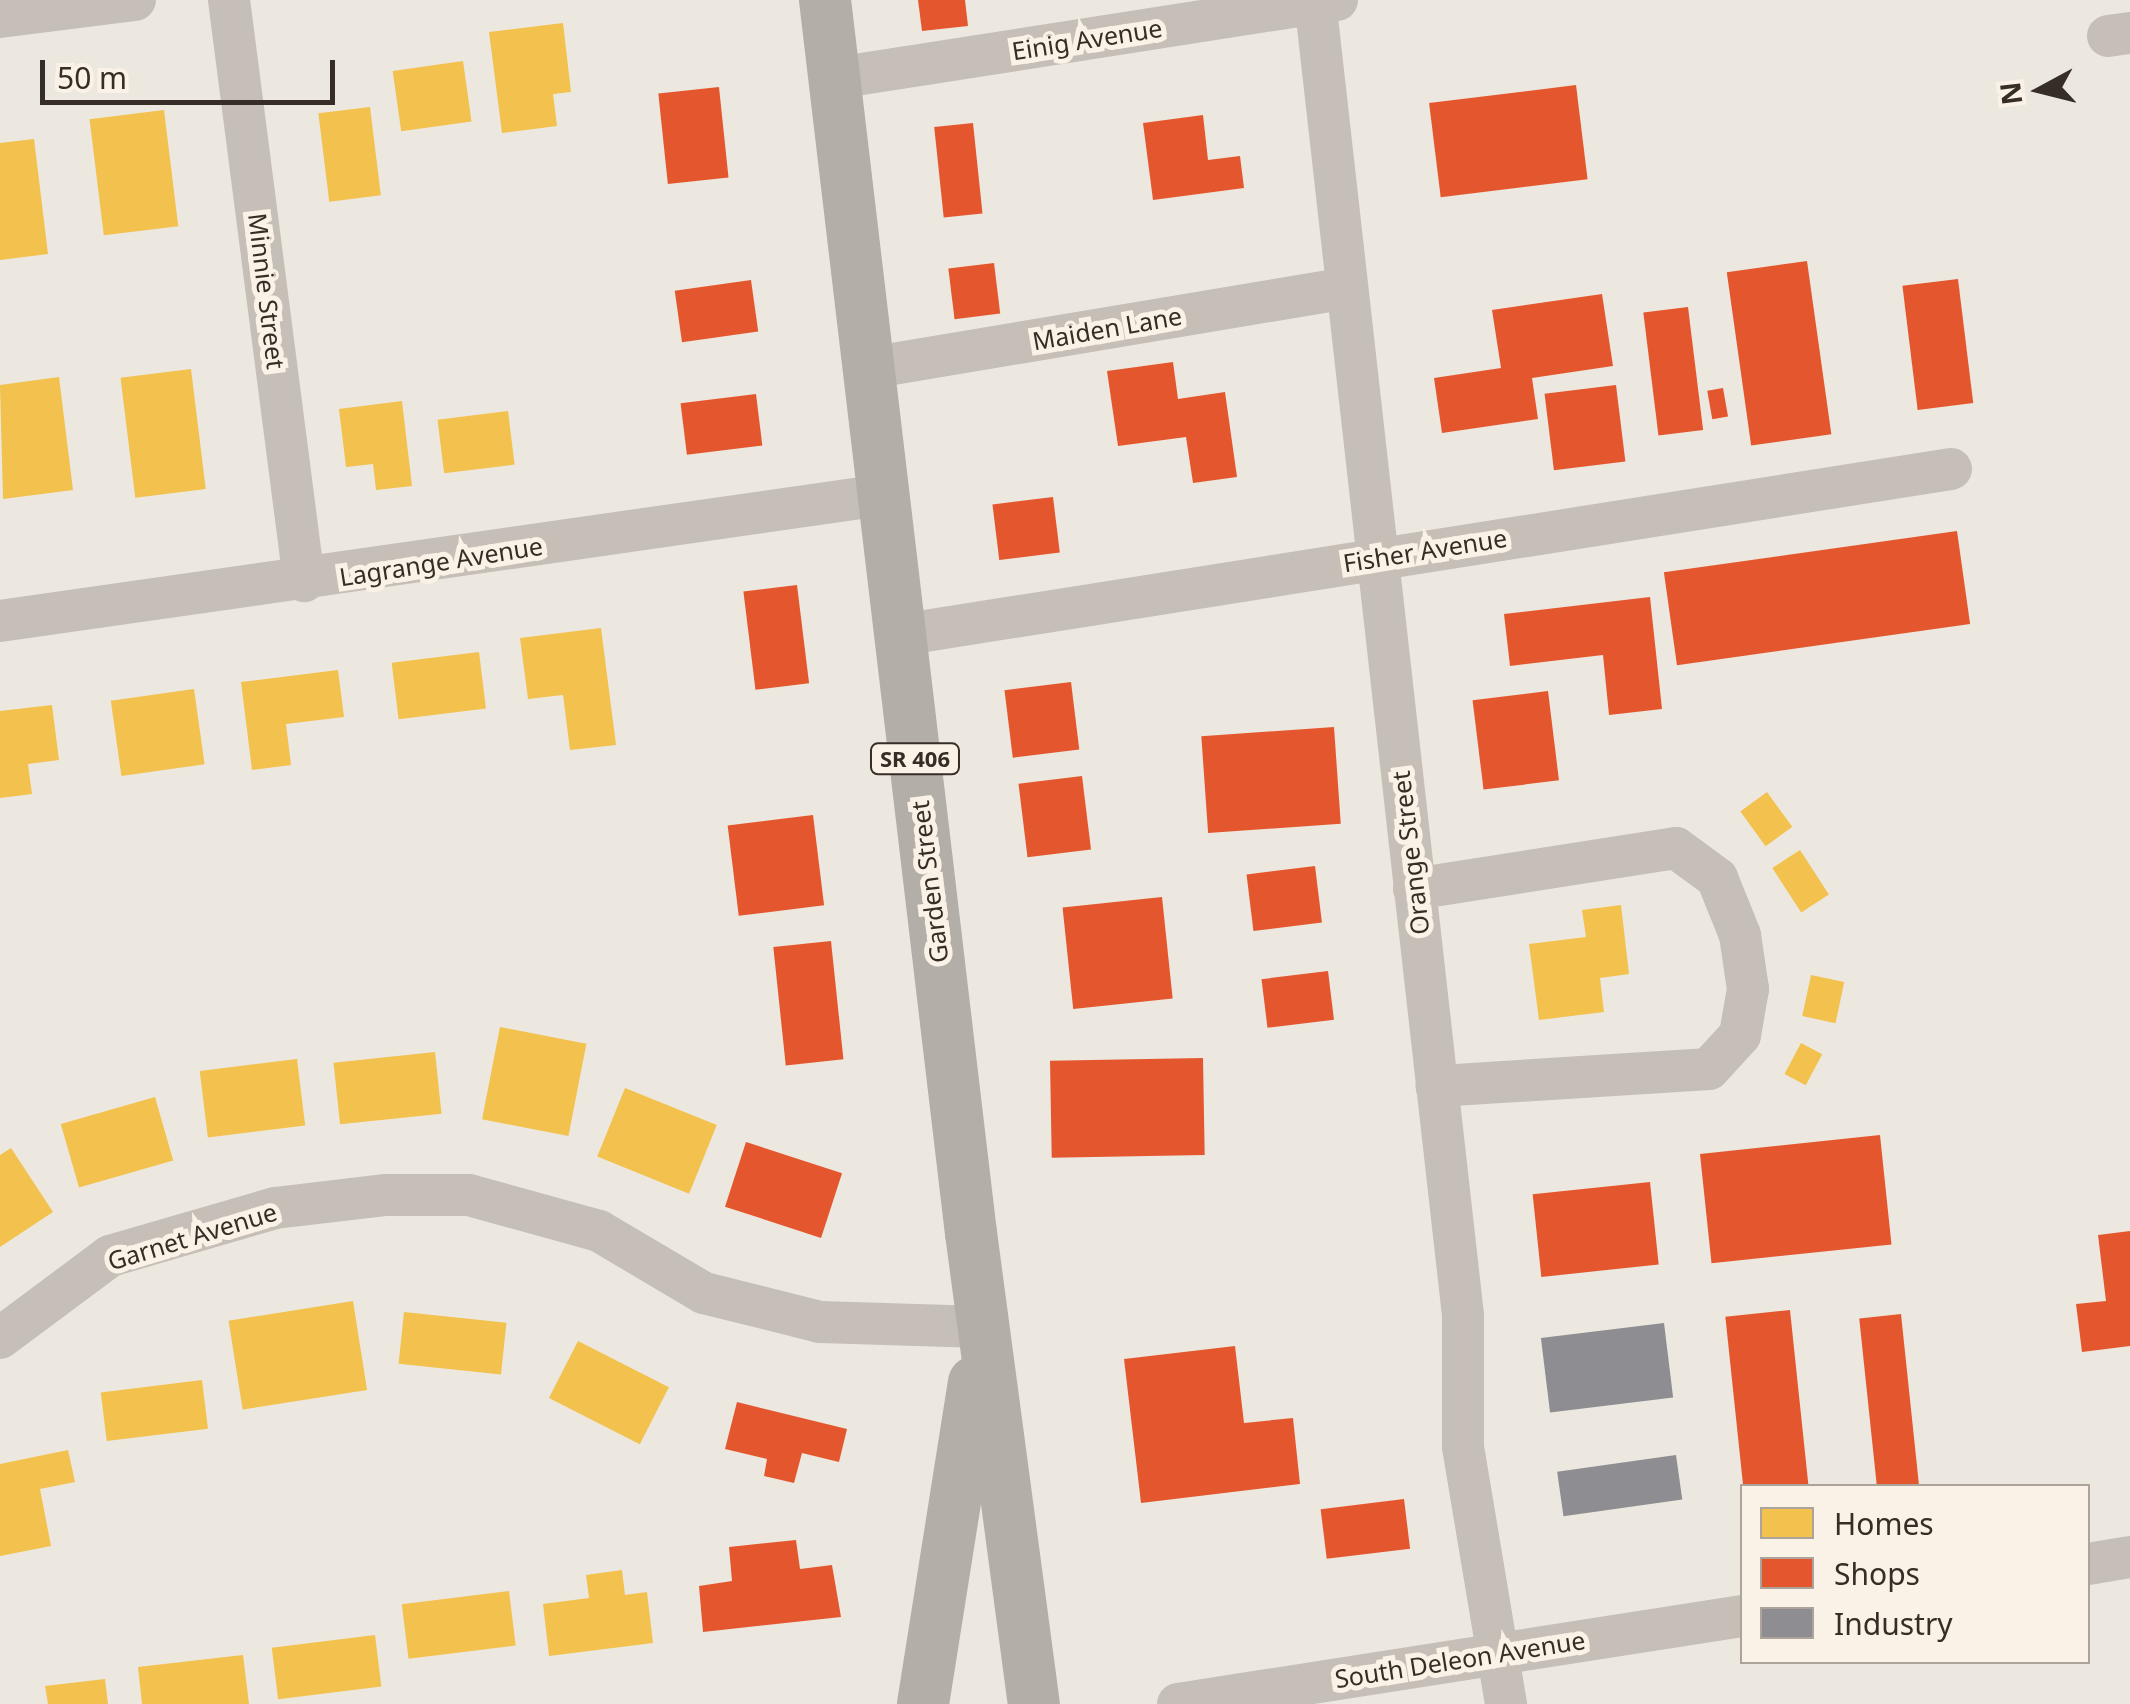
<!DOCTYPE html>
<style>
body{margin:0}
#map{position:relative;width:2130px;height:1704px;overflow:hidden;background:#ece8df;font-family:"Noto Sans",sans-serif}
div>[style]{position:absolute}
.homes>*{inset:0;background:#f2c14e;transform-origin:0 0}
.shops>*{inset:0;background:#e4572e;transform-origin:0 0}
.industry>*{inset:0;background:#8d8d92;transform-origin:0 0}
.minor>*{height:42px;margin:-21px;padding:0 21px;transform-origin:21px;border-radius:21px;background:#c6bfb8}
.major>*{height:52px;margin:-26px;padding:0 26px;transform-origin:26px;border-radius:26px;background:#b4aea8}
span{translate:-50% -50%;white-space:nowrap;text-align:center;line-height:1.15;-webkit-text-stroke:10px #faf2e6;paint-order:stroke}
.shield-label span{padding:2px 8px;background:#faf2e6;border:2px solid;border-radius:8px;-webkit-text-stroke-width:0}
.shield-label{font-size:22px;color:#362d27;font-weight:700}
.street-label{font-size:25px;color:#362d27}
.legend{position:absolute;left:1740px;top:1484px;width:350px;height:180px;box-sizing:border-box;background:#faf2e6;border:2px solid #aca39a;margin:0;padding:12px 18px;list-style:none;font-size:30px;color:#362d27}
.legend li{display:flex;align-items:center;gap:20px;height:50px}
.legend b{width:50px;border:2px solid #aca39a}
.north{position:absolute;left:1990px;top:40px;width:100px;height:100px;-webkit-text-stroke:8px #faf2e6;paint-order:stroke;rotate:263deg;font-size:28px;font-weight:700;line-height:40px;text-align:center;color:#362d27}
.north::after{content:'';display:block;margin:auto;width:35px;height:45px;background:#362d27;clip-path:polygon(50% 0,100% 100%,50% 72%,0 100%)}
.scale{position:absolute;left:40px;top:60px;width:295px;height:45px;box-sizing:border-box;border:5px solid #362d27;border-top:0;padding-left:12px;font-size:30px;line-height:35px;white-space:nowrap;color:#362d27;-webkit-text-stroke:8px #faf2e6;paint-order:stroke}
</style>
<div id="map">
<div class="homes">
<div style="clip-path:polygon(563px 23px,571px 92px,553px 94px,557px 126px,502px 133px,489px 32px)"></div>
<div style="left:463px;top:61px;width:61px;height:71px;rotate:82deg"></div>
<div style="left:370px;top:107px;width:89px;height:52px;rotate:83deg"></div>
<div style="left:164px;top:110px;width:117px;height:75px;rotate:83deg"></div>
<div style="clip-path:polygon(34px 139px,48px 254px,0 260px,0 143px)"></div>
<div style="left:191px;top:369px;width:121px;height:71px;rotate:83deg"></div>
<div style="clip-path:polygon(59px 377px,73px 490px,3px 499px,0 385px)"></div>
<div style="clip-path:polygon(402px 401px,412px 486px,376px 490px,373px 464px,346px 467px,339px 409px)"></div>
<div style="left:508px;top:411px;width:54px;height:71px;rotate:83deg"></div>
<div style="clip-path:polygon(601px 628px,616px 745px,570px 750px,563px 695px,528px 699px,520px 638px)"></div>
<div style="left:479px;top:652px;width:57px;height:88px;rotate:83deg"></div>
<div style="clip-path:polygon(338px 670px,344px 717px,286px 724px,291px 765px,252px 770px,241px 682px)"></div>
<div style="left:194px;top:689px;width:76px;height:84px;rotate:82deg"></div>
<div style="clip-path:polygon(52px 705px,59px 760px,28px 764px,32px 794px,0 798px,0 711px)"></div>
<div style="left:1767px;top:792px;width:43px;height:33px;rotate:54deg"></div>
<div style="left:1800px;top:850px;width:53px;height:33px;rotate:57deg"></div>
<div style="clip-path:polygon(1621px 905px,1629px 974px,1600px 978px,1604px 1012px,1539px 1020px,1529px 944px,1586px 937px,1582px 910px)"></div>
<div style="left:1811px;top:975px;width:34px;height:42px;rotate:12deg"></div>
<div style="left:500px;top:1027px;width:88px;height:94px;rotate:11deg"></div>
<div style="left:1801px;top:1043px;width:24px;height:35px;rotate:28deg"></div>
<div style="left:435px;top:1052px;width:62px;height:102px;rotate:84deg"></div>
<div style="left:297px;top:1059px;width:67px;height:98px;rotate:83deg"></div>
<div style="left:625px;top:1088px;width:99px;height:74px;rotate:22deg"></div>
<div style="left:155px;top:1097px;width:66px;height:98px;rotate:74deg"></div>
<div style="clip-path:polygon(11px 1148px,53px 1212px,0 1247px,0 1155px)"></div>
<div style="left:353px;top:1301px;width:90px;height:126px;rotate:81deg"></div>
<div style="left:404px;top:1312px;width:103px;height:52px;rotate:6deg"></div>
<div style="left:578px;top:1341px;width:102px;height:64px;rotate:27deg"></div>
<div style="left:202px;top:1380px;width:49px;height:102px;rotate:83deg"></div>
<div style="clip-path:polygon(68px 1450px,75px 1482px,40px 1489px,51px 1546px,0 1556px,0 1464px)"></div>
<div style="clip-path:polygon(622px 1570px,625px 1595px,647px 1592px,653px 1643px,549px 1656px,543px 1604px,589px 1598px,586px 1575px)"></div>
<div style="left:509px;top:1591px;width:55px;height:108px;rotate:83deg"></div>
<div style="left:375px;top:1635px;width:52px;height:104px;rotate:83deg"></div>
<div style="clip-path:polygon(243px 1655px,249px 1704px,142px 1704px,138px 1667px)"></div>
<div style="clip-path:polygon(105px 1679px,108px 1704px,48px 1704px,45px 1686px)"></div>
</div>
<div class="shops">
<div style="clip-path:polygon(918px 0,965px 0,968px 26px,922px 31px)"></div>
<div style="left:1576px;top:85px;width:95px;height:148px;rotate:83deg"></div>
<div style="left:719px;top:87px;width:91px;height:61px;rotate:84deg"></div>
<div style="clip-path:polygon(1203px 115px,1208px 160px,1240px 156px,1244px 188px,1153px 200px,1143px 123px)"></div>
<div style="left:973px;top:123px;width:91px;height:39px;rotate:84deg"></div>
<div style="left:1807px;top:261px;width:175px;height:81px;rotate:82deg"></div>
<div style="left:994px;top:263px;width:51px;height:46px;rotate:83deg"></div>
<div style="left:1958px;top:279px;width:125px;height:56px;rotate:83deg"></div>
<div style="left:751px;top:280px;width:52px;height:77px;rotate:82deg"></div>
<div style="clip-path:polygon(1602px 294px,1613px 366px,1532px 378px,1538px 419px,1442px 433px,1434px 378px,1501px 368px,1492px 310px)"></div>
<div style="left:1688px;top:307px;width:124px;height:45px;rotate:83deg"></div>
<div style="clip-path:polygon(1173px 362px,1178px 399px,1225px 392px,1237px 477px,1193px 483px,1186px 437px,1118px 446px,1107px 371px)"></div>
<div style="left:1616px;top:385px;width:77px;height:72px;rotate:83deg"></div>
<div style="left:1723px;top:388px;width:29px;height:16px;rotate:80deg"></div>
<div style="left:756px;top:394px;width:52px;height:76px;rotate:83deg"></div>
<div style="left:1053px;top:497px;width:56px;height:61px;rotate:83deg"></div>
<div style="left:1957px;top:531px;width:94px;height:296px;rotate:82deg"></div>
<div style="left:797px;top:585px;width:99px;height:54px;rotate:83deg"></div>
<div style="clip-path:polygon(1650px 597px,1662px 709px,1609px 715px,1603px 655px,1510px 666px,1504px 614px)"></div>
<div style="left:1071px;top:682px;width:68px;height:67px;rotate:83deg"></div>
<div style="left:1548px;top:691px;width:90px;height:76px;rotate:83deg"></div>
<div style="left:1334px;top:727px;width:97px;height:133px;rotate:86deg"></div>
<div style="left:1082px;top:776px;width:74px;height:64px;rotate:83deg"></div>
<div style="left:813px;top:815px;width:91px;height:86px;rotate:83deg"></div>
<div style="left:1315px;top:866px;width:57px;height:69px;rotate:83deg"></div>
<div style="left:1162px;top:897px;width:102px;height:100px;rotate:84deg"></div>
<div style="left:831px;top:941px;width:119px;height:58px;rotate:84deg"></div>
<div style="left:1328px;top:971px;width:49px;height:67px;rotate:83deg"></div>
<div style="left:1203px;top:1058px;width:97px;height:153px;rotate:89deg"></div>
<div style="left:1880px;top:1135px;width:110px;height:181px;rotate:84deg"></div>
<div style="left:746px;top:1142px;width:101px;height:68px;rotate:18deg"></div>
<div style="left:1650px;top:1182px;width:83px;height:118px;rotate:84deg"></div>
<div style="clip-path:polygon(2130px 1231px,2130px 1346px,2082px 1352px,2076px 1304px,2106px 1301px,2098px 1235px)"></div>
<div style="left:1790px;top:1310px;width:177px;height:65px;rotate:84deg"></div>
<div style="left:1901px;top:1314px;width:173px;height:42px;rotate:84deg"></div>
<div style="clip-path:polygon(1235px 1346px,1244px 1423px,1293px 1418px,1300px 1484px,1141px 1503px,1124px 1359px)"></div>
<div style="clip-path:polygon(737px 1402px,847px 1429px,839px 1462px,802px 1453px,794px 1483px,764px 1476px,767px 1459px,725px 1449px)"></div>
<div style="left:1404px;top:1499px;width:50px;height:84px;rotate:83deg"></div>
<div style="clip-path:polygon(796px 1540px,800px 1569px,832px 1565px,841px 1617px,703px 1632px,699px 1586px,732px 1581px,729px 1547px)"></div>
</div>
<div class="industry">
<div style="left:1664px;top:1323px;width:75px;height:124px;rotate:83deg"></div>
<div style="left:1676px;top:1455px;width:45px;height:120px;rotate:82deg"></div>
</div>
<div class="minor">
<div style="left:229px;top:0;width:586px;rotate:82.64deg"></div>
<div style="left:1315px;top:0;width:1324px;rotate:83.58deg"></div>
<div style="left:1463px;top:1316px;width:131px;rotate:90deg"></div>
<div style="left:1463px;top:1447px;width:261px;rotate:80.5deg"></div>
<div style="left:0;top:17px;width:136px;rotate:-7.2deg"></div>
<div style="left:2108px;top:36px;width:22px;rotate:-8deg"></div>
<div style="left:836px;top:78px;width:507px;rotate:-8.85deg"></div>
<div style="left:869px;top:368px;width:483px;rotate:-9.5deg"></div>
<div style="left:0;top:621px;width:891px;rotate:-8.13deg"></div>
<div style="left:900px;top:635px;width:1064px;rotate:-8.98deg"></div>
<div style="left:1414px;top:889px;width:265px;rotate:-8.9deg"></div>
<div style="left:1676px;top:848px;width:51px;rotate:36.2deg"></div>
<div style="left:1717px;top:878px;width:61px;rotate:68deg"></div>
<div style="left:1740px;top:935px;width:55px;rotate:81.6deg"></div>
<div style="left:1748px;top:989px;width:47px;rotate:99.9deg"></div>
<div style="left:1740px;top:1035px;width:46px;rotate:132.4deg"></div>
<div style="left:1709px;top:1069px;width:273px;rotate:176.4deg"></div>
<div style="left:0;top:1338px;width:137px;rotate:-36.7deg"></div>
<div style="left:110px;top:1256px;width:172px;rotate:-16.2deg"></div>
<div style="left:275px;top:1208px;width:112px;rotate:-6.7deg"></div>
<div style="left:386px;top:1195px;width:83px"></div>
<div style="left:469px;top:1195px;width:135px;rotate:15.5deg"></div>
<div style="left:599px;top:1231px;width:122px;rotate:30.6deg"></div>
<div style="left:704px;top:1293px;width:120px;rotate:14deg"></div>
<div style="left:820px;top:1322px;width:162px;rotate:1.8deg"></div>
<div style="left:2088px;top:1564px;width:43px;rotate:-9.5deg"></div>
<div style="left:1178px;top:1704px;width:571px;rotate:-8.87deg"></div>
</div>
<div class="major">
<div style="left:825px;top:0;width:1242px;rotate:83.25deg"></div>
<div style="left:971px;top:1233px;width:475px;rotate:82.4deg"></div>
<div style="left:923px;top:1704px;width:326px;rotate:-81deg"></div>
</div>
<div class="shield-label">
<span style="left:915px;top:759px">SR 406</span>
</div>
<div class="street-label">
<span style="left:1087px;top:39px;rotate:-9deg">Einig Avenue</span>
<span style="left:267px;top:291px;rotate:83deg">Minnie Street</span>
<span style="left:1107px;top:328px;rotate:-10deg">Maiden Lane</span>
<span style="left:1425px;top:550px;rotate:-9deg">Fisher Avenue</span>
<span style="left:441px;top:561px;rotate:-9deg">Lagrange Avenue</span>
<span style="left:1410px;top:853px;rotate:-97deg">Orange Street</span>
<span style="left:929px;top:882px;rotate:-97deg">Garden Street</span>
<span style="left:192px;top:1236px;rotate:-17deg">Garnet Avenue</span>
<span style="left:1460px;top:1659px;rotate:-9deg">South Deleon Avenue</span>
</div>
<ul class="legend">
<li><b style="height:28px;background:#f2c14e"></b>Homes</li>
<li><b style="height:28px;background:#e4572e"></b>Shops</li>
<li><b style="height:28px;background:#8d8d92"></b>Industry</li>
</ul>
<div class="north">N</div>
<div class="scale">50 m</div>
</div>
